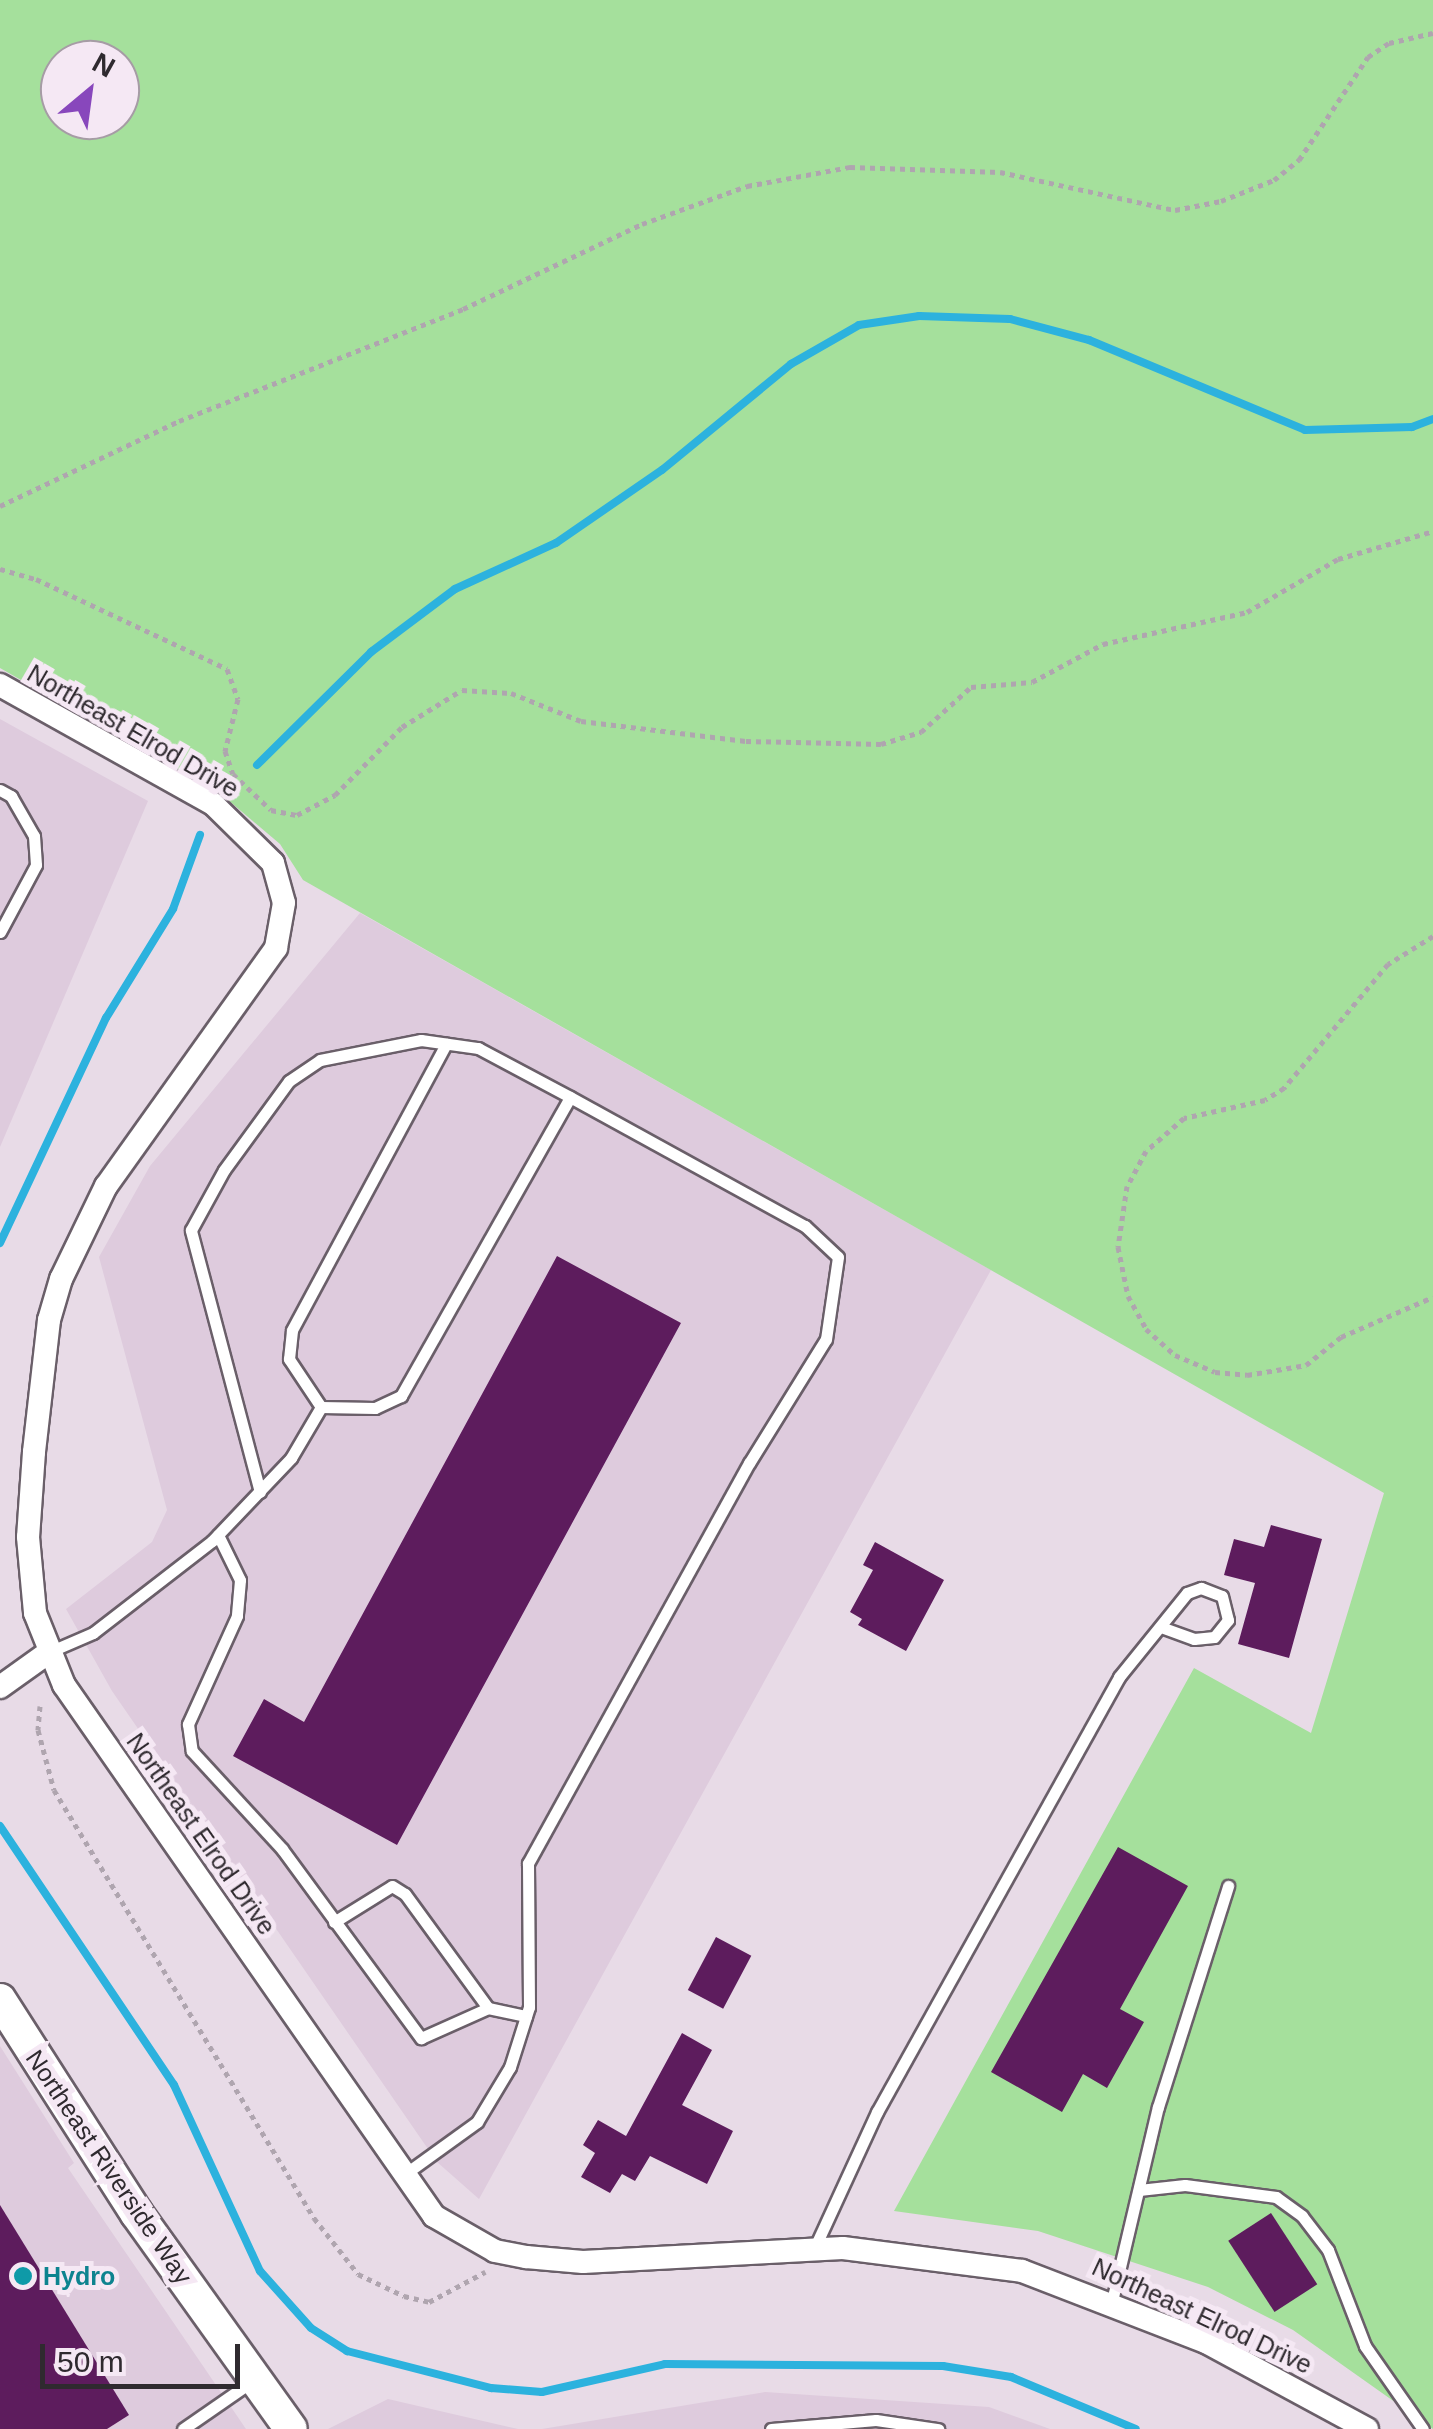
<!DOCTYPE html>
<style>
body{margin:0}
#map{position:relative;width:1433px;height:2429px;overflow:hidden;background:#e8dbe7;font-family:Helvetica,sans-serif}
div>[style]{position:absolute}
.built>*{inset:0;background:#decbdd}
.green>*{inset:0;background:#a5e09c}
.stream>*{height:8px;margin:-4px;padding:0 4px;transform-origin:4px;border-radius:4px;background:#2cb2de}
.building>*{inset:0;background:#5d1c5d;transform-origin:0 0}
.path>*{height:5px;margin-top:-2.5px;transform-origin:0;background:repeating-linear-gradient(90deg,#afa5af 0 5px,transparent 0 10px)}
.roads{filter:drop-shadow(2px 0 #6a5f69) drop-shadow(-2px 0 #6a5f69) drop-shadow(0 2px #6a5f69) drop-shadow(0 -2px #6a5f69)}
.lane>*{height:11px;margin:-5.5px;padding:0 5.5px;transform-origin:5.5px;border-radius:5.5px;background:#fff}
.street>*{height:22px;margin:-11px;padding:0 11px;transform-origin:11px;border-radius:11px;background:#fff}
.secondary>*{height:32px;margin:-16px;padding:0 16px;transform-origin:16px;border-radius:16px;background:#fff}
.dots>*{width:28px;height:28px;translate:-50% -50%;box-sizing:border-box;border:5px solid #f5e8f4;border-radius:50%}
span{translate:-50% -50%;white-space:nowrap;text-align:center;line-height:1.15;-webkit-text-stroke:10px #f5e8f4;paint-order:stroke}
.street-label{font-size:25px;color:#2f2a2f}
.culture-label{font-size:25px;color:#0d838f;font-weight:700}
.left{translate:0 -50%;text-align:left}
.north{position:absolute;left:40px;top:40px;width:100px;height:100px;box-sizing:border-box;background:#f5e8f4;border:2px solid #a69ca5;border-radius:50%;rotate:29deg;font-size:28px;font-weight:700;line-height:40px;text-align:center;color:#2f2a2f}
.north::after{content:'';display:block;margin:auto;width:35px;height:45px;background:#8847bc;clip-path:polygon(50% 0,100% 100%,50% 72%,0 100%)}
.scale{position:absolute;left:40px;top:2344px;width:200px;height:45px;box-sizing:border-box;border:5px solid #2f2a2f;border-top:0;padding-left:12px;font-size:30px;line-height:35px;white-space:nowrap;color:#2f2a2f;-webkit-text-stroke:8px #f5e8f4;paint-order:stroke}
</style>
<div id="map">
<div class="built">
<div style="clip-path:polygon(0 719px,148px 801px,0 1147px)"></div>
<div style="clip-path:polygon(360px 913px,991px 1270px,479px 2199px,437px 2162px,112px 1691px,66px 1609px,152px 1542px,167px 1510px,99px 1257px,150px 1166px)"></div>
<div style="clip-path:polygon(0 2046px,74px 2163px,68px 2168px,246px 2429px,0 2429px)"></div>
<div style="clip-path:polygon(765px 2392px,989px 2407px,1050px 2429px,542px 2429px)"></div>
<div style="clip-path:polygon(388px 2399px,518px 2429px,328px 2429px)"></div>
</div>
<div class="green">
<div style="clip-path:polygon(evenodd,0 0,1433px 0,1433px 2429px,1293px 2330px,1208px 2287px,1038px 2231px,894px 2211px,1194px 1668px,1311px 1733px,1384px 1493px,303px 880px,280px 844px,221px 794px,0 668px,0 0,60px 60px,120px 60px,120px 120px,60px 120px,60px 60px)"></div>
</div>
<div class="stream">
<div style="left:257px;top:765px;width:161px;rotate:-44.7deg"></div>
<div style="left:371px;top:652px;width:105px;rotate:-36.9deg"></div>
<div style="left:455px;top:589px;width:111px;rotate:-24.5deg"></div>
<div style="left:556px;top:543px;width:129px;rotate:-34.6deg"></div>
<div style="left:662px;top:470px;width:167px;rotate:-39.4deg"></div>
<div style="left:791px;top:364px;width:78px;rotate:-29.8deg"></div>
<div style="left:859px;top:325px;width:61px;rotate:-8.5deg"></div>
<div style="left:919px;top:316px;width:91px;rotate:1.9deg"></div>
<div style="left:1010px;top:319px;width:82px;rotate:14.9deg"></div>
<div style="left:1089px;top:340px;width:234px;rotate:22.6deg"></div>
<div style="left:1305px;top:430px;width:107px;rotate:-1.6deg"></div>
<div style="left:1412px;top:427px;width:22px;rotate:-21deg"></div>
<div style="left:0;top:1243px;width:249px;rotate:-64.8deg"></div>
<div style="left:106px;top:1018px;width:128px;rotate:-58.4deg"></div>
<div style="left:173px;top:909px;width:79px;rotate:-70deg"></div>
<div style="left:0;top:1826px;width:312px;rotate:56.1deg"></div>
<div style="left:174px;top:2085px;width:205px;rotate:65.2deg"></div>
<div style="left:260px;top:2271px;width:76px;rotate:48.2deg"></div>
<div style="left:311px;top:2328px;width:43px;rotate:32.6deg"></div>
<div style="left:347px;top:2351px;width:149px;rotate:14.4deg"></div>
<div style="left:491px;top:2388px;width:51px;rotate:4.5deg"></div>
<div style="left:542px;top:2392px;width:126px;rotate:-12.8deg"></div>
<div style="left:665px;top:2364px;width:278px;rotate:0.4deg"></div>
<div style="left:943px;top:2366px;width:69px;rotate:9.2deg"></div>
<div style="left:1011px;top:2377px;width:135px;rotate:22.6deg"></div>
</div>
<div class="building">
<div style="clip-path:polygon(557px 1256px,681px 1323px,397px 1845px,233px 1756px,264px 1699px,304px 1722px)"></div>
<div style="clip-path:polygon(1271px 1525px,1322px 1539px,1289px 1658px,1238px 1644px,1255px 1583px,1224px 1575px,1234px 1539px,1264px 1547px)"></div>
<div style="clip-path:polygon(875px 1542px,944px 1580px,906px 1651px,858px 1625px,862px 1619px,850px 1612px,873px 1570px,863px 1565px)"></div>
<div style="clip-path:polygon(1118px 1847px,1188px 1886px,1120px 2009px,1144px 2022px,1107px 2088px,1083px 2074px,1062px 2112px,991px 2072px)"></div>
<div style="left:716px;top:1937px;width:40px;height:60px;rotate:28deg"></div>
<div style="clip-path:polygon(682px 2033px,712px 2050px,682px 2105px,733px 2131px,707px 2184px,650px 2156px,635px 2181px,622px 2174px,610px 2193px,581px 2177px,595px 2153px,583px 2145px,598px 2120px,626px 2136px)"></div>
<div style="clip-path:polygon(0 2205px,129px 2415px,107px 2429px,0 2429px)"></div>
<div style="left:1271px;top:2213px;width:85px;height:51px;rotate:57deg"></div>
</div>
<div class="path">
<div style="left:0;top:506px;width:198px;rotate:-25.4deg"></div>
<div style="left:179px;top:421px;width:305px;rotate:-21.5deg"></div>
<div style="left:463px;top:309px;width:198px;rotate:-25.4deg"></div>
<div style="left:642px;top:224px;width:112px;rotate:-19.9deg"></div>
<div style="left:747px;top:186px;width:105px;rotate:-10.5deg"></div>
<div style="left:850px;top:167px;width:150px;rotate:1.9deg"></div>
<div style="left:1000px;top:172px;width:179px;rotate:12.3deg"></div>
<div style="left:1175px;top:210px;width:47px;rotate:-11.1deg"></div>
<div style="left:1221px;top:201px;width:57px;rotate:-21.6deg"></div>
<div style="left:1274px;top:180px;width:32px;rotate:-39deg"></div>
<div style="left:1299px;top:160px;width:124px;rotate:-56.2deg"></div>
<div style="left:1368px;top:57px;width:25px;rotate:-34deg"></div>
<div style="left:1389px;top:43px;width:45px;rotate:-12.8deg"></div>
<div style="left:0;top:569px;width:37px;rotate:16deg"></div>
<div style="left:36px;top:579px;width:211px;rotate:25.2deg"></div>
<div style="left:227px;top:669px;width:32px;rotate:70deg"></div>
<div style="left:238px;top:699px;width:54px;rotate:104deg"></div>
<div style="left:225px;top:751px;width:24px;rotate:71deg"></div>
<div style="left:233px;top:774px;width:52px;rotate:43.5deg"></div>
<div style="left:271px;top:810px;width:26px;rotate:11deg"></div>
<div style="left:297px;top:815px;width:43px;rotate:-27.8deg"></div>
<div style="left:335px;top:795px;width:95px;rotate:-45.4deg"></div>
<div style="left:402px;top:727px;width:70px;rotate:-31.7deg"></div>
<div style="left:462px;top:690px;width:49px;rotate:3.5deg"></div>
<div style="left:511px;top:693px;width:75px;rotate:21.8deg"></div>
<div style="left:581px;top:721px;width:166px;rotate:6.9deg"></div>
<div style="left:746px;top:741px;width:135px;rotate:1.3deg"></div>
<div style="left:881px;top:744px;width:42px;rotate:-16.7deg"></div>
<div style="left:921px;top:732px;width:67px;rotate:-42deg"></div>
<div style="left:971px;top:687px;width:61px;rotate:-4.7deg"></div>
<div style="left:1032px;top:682px;width:81px;rotate:-28.2deg"></div>
<div style="left:1103px;top:644px;width:148px;rotate:-12.5deg"></div>
<div style="left:1247px;top:612px;width:105px;rotate:-30.2deg"></div>
<div style="left:1338px;top:559px;width:99px;rotate:-16.4deg"></div>
<div style="left:1433px;top:936px;width:53px;rotate:148.1deg"></div>
<div style="left:1388px;top:964px;width:162px;rotate:130deg"></div>
<div style="left:1284px;top:1088px;width:22px;rotate:148deg"></div>
<div style="left:1265px;top:1100px;width:83px;rotate:167.5deg"></div>
<div style="left:1184px;top:1118px;width:50px;rotate:139deg"></div>
<div style="left:1146px;top:1151px;width:40px;rotate:118deg"></div>
<div style="left:1127px;top:1186px;width:62px;rotate:98.4deg"></div>
<div style="left:1118px;top:1247px;width:50px;rotate:78.5deg"></div>
<div style="left:1128px;top:1296px;width:38px;rotate:61deg"></div>
<div style="left:1146px;top:1329px;width:39px;rotate:42deg"></div>
<div style="left:1175px;top:1355px;width:43px;rotate:23deg"></div>
<div style="left:1215px;top:1372px;width:32px;rotate:5deg"></div>
<div style="left:1247px;top:1375px;width:60px;rotate:-9.6deg"></div>
<div style="left:1306px;top:1365px;width:45px;rotate:-38.7deg"></div>
<div style="left:1341px;top:1337px;width:100px;rotate:-23.5deg"></div>
<div style="left:40px;top:1706px;width:24px;rotate:95deg"></div>
<div style="left:38px;top:1730px;width:62px;rotate:75.1deg"></div>
<div style="left:54px;top:1790px;width:501px;rotate:58.72deg"></div>
<div style="left:314px;top:2218px;width:71px;rotate:51.8deg"></div>
<div style="left:358px;top:2274px;width:51px;rotate:25.6deg"></div>
<div style="left:404px;top:2296px;width:26px;rotate:13deg"></div>
<div style="left:429px;top:2302px;width:64px;rotate:-28.2deg"></div>
</div>
<div class="roads">
<div class="lane">
<div style="left:0;top:790px;width:13px;rotate:29deg"></div>
<div style="left:11px;top:796px;width:46px;rotate:60.1deg"></div>
<div style="left:34px;top:836px;width:29px;rotate:86deg"></div>
<div style="left:36px;top:865px;width:76px;rotate:118.2deg"></div>
<div style="left:321px;top:1407px;width:58px;rotate:-123.7deg"></div>
<div style="left:289px;top:1359px;width:29px;rotate:-84deg"></div>
<div style="left:292px;top:1330px;width:325px;rotate:-61.7deg"></div>
<div style="left:260px;top:1492px;width:271px;rotate:-104.8deg"></div>
<div style="left:191px;top:1230px;width:68px;rotate:-61.2deg"></div>
<div style="left:224px;top:1170px;width:110px;rotate:-53.9deg"></div>
<div style="left:289px;top:1081px;width:37px;rotate:-34deg"></div>
<div style="left:320px;top:1060px;width:103px;rotate:-11.2deg"></div>
<div style="left:421px;top:1040px;width:58px;rotate:8deg"></div>
<div style="left:478px;top:1048px;width:104px;rotate:28deg"></div>
<div style="left:218px;top:1535px;width:50px;rotate:63.9deg"></div>
<div style="left:240px;top:1580px;width:36px;rotate:95deg"></div>
<div style="left:237px;top:1616px;width:119px;rotate:114.4deg"></div>
<div style="left:188px;top:1724px;width:27px;rotate:82deg"></div>
<div style="left:192px;top:1751px;width:133px;rotate:47.4deg"></div>
<div style="left:282px;top:1849px;width:235px;rotate:53.7deg"></div>
<div style="left:421px;top:2038px;width:73px;rotate:-24.1deg"></div>
<div style="left:488px;top:2008px;width:39px;rotate:12deg"></div>
<div style="left:49px;top:1652px;width:48px;rotate:-23.4deg"></div>
<div style="left:93px;top:1633px;width:150px;rotate:-37.7deg"></div>
<div style="left:212px;top:1541px;width:115px;rotate:-46.4deg"></div>
<div style="left:291px;top:1458px;width:59px;rotate:-59.5deg"></div>
<div style="left:321px;top:1407px;width:54px;rotate:1.1deg"></div>
<div style="left:375px;top:1408px;width:29px;rotate:-25deg"></div>
<div style="left:401px;top:1396px;width:343px;rotate:-60.5deg"></div>
<div style="left:570px;top:1097px;width:268px;rotate:28.8deg"></div>
<div style="left:805px;top:1226px;width:45px;rotate:43.2deg"></div>
<div style="left:838px;top:1257px;width:83px;rotate:98.3deg"></div>
<div style="left:826px;top:1339px;width:146px;rotate:121.8deg"></div>
<div style="left:749px;top:1463px;width:457px;rotate:118.9deg"></div>
<div style="left:528px;top:1863px;width:144px;rotate:89.6deg"></div>
<div style="left:529px;top:2007px;width:63px;rotate:107.6deg"></div>
<div style="left:510px;top:2067px;width:64px;rotate:121deg"></div>
<div style="left:477px;top:2122px;width:89px;rotate:144.2deg"></div>
<div style="left:334px;top:1922px;width:68px;rotate:-31.8deg"></div>
<div style="left:392px;top:1886px;width:15px;rotate:32deg"></div>
<div style="left:405px;top:1894px;width:141px;rotate:53.9deg"></div>
<div style="left:1139px;top:2190px;width:46px;rotate:-6.2deg"></div>
<div style="left:1185px;top:2185px;width:92px;rotate:7.5deg"></div>
<div style="left:1276px;top:2197px;width:32px;rotate:36deg"></div>
<div style="left:1302px;top:2216px;width:43px;rotate:52.6deg"></div>
<div style="left:1328px;top:2250px;width:103px;rotate:68.9deg"></div>
<div style="left:1365px;top:2346px;width:101px;rotate:55.1deg"></div>
<div style="left:814px;top:2249px;width:151px;rotate:-65.3deg"></div>
<div style="left:877px;top:2112px;width:498px;rotate:-60.9deg"></div>
<div style="left:1119px;top:1677px;width:108px;rotate:-51deg"></div>
<div style="left:1187px;top:1593px;width:15px;rotate:-20deg"></div>
<div style="left:1201px;top:1588px;width:22px;rotate:21deg"></div>
<div style="left:1222px;top:1596px;width:25px;rotate:76deg"></div>
<div style="left:1228px;top:1620px;width:22px;rotate:129deg"></div>
<div style="left:1214px;top:1637px;width:20px;rotate:174deg"></div>
<div style="left:1194px;top:1639px;width:32px;rotate:-160deg"></div>
<div style="left:1112px;top:2301px;width:199px;rotate:-76.7deg"></div>
<div style="left:1158px;top:2107px;width:232px;rotate:-72.4deg"></div>
<div style="left:183px;top:2429px;width:83px;rotate:-34.7deg"></div>
<div style="left:771px;top:2429px;width:105px;rotate:-4.9deg"></div>
<div style="left:876px;top:2420px;width:63px;rotate:8.3deg"></div>
</div>
<div class="street">
<div style="left:0;top:685px;width:244px;rotate:29.2deg"></div>
<div style="left:213px;top:804px;width:84px;rotate:44.5deg"></div>
<div style="left:273px;top:863px;width:41px;rotate:74.6deg"></div>
<div style="left:284px;top:903px;width:46px;rotate:100.1deg"></div>
<div style="left:276px;top:948px;width:292px;rotate:125.5deg"></div>
<div style="left:106px;top:1186px;width:103px;rotate:115.8deg"></div>
<div style="left:61px;top:1279px;width:43px;rotate:106.3deg"></div>
<div style="left:49px;top:1320px;width:133px;rotate:96.5deg"></div>
<div style="left:34px;top:1452px;width:85px;rotate:94deg"></div>
<div style="left:28px;top:1537px;width:76px;rotate:84.7deg"></div>
<div style="left:35px;top:1613px;width:78px;rotate:68.1deg"></div>
<div style="left:64px;top:1685px;width:647px;rotate:55.13deg"></div>
<div style="left:434px;top:2216px;width:70px;rotate:29.8deg"></div>
<div style="left:495px;top:2251px;width:32px;rotate:11deg"></div>
<div style="left:526px;top:2257px;width:57px;rotate:5deg"></div>
<div style="left:583px;top:2262px;width:260px;rotate:-3.1deg"></div>
<div style="left:843px;top:2248px;width:180px;rotate:7.3deg"></div>
<div style="left:1022px;top:2271px;width:197px;rotate:21.1deg"></div>
<div style="left:1206px;top:2342px;width:183px;rotate:28.4deg"></div>
<div style="left:0;top:1687px;width:60px;rotate:-35.5deg"></div>
</div>
<div class="secondary">
<div style="left:0;top:2000px;width:254px;rotate:57.4deg"></div>
<div style="left:137px;top:2214px;width:264px;rotate:54.4deg"></div>
</div>
</div>
<div class="dots">
<div style="left:23px;top:2276px;background:#0f9aa8"></div>
</div>
<div class="street-label">
<span style="left:133px;top:731px;rotate:30deg">Northeast Elrod Drive</span>
<span style="left:201px;top:1834px;rotate:55deg">Northeast Elrod Drive</span>
<span style="left:109px;top:2167px;rotate:56deg">Northeast Riverside Way</span>
<span style="left:1202px;top:2316px;rotate:25deg">Northeast Elrod Drive</span>
</div>
<div class="culture-label">
<span class="left" style="left:43px;top:2276px">Hydro</span>
</div>
<div class="north">N</div>
<div class="scale">50 m</div>
</div>
